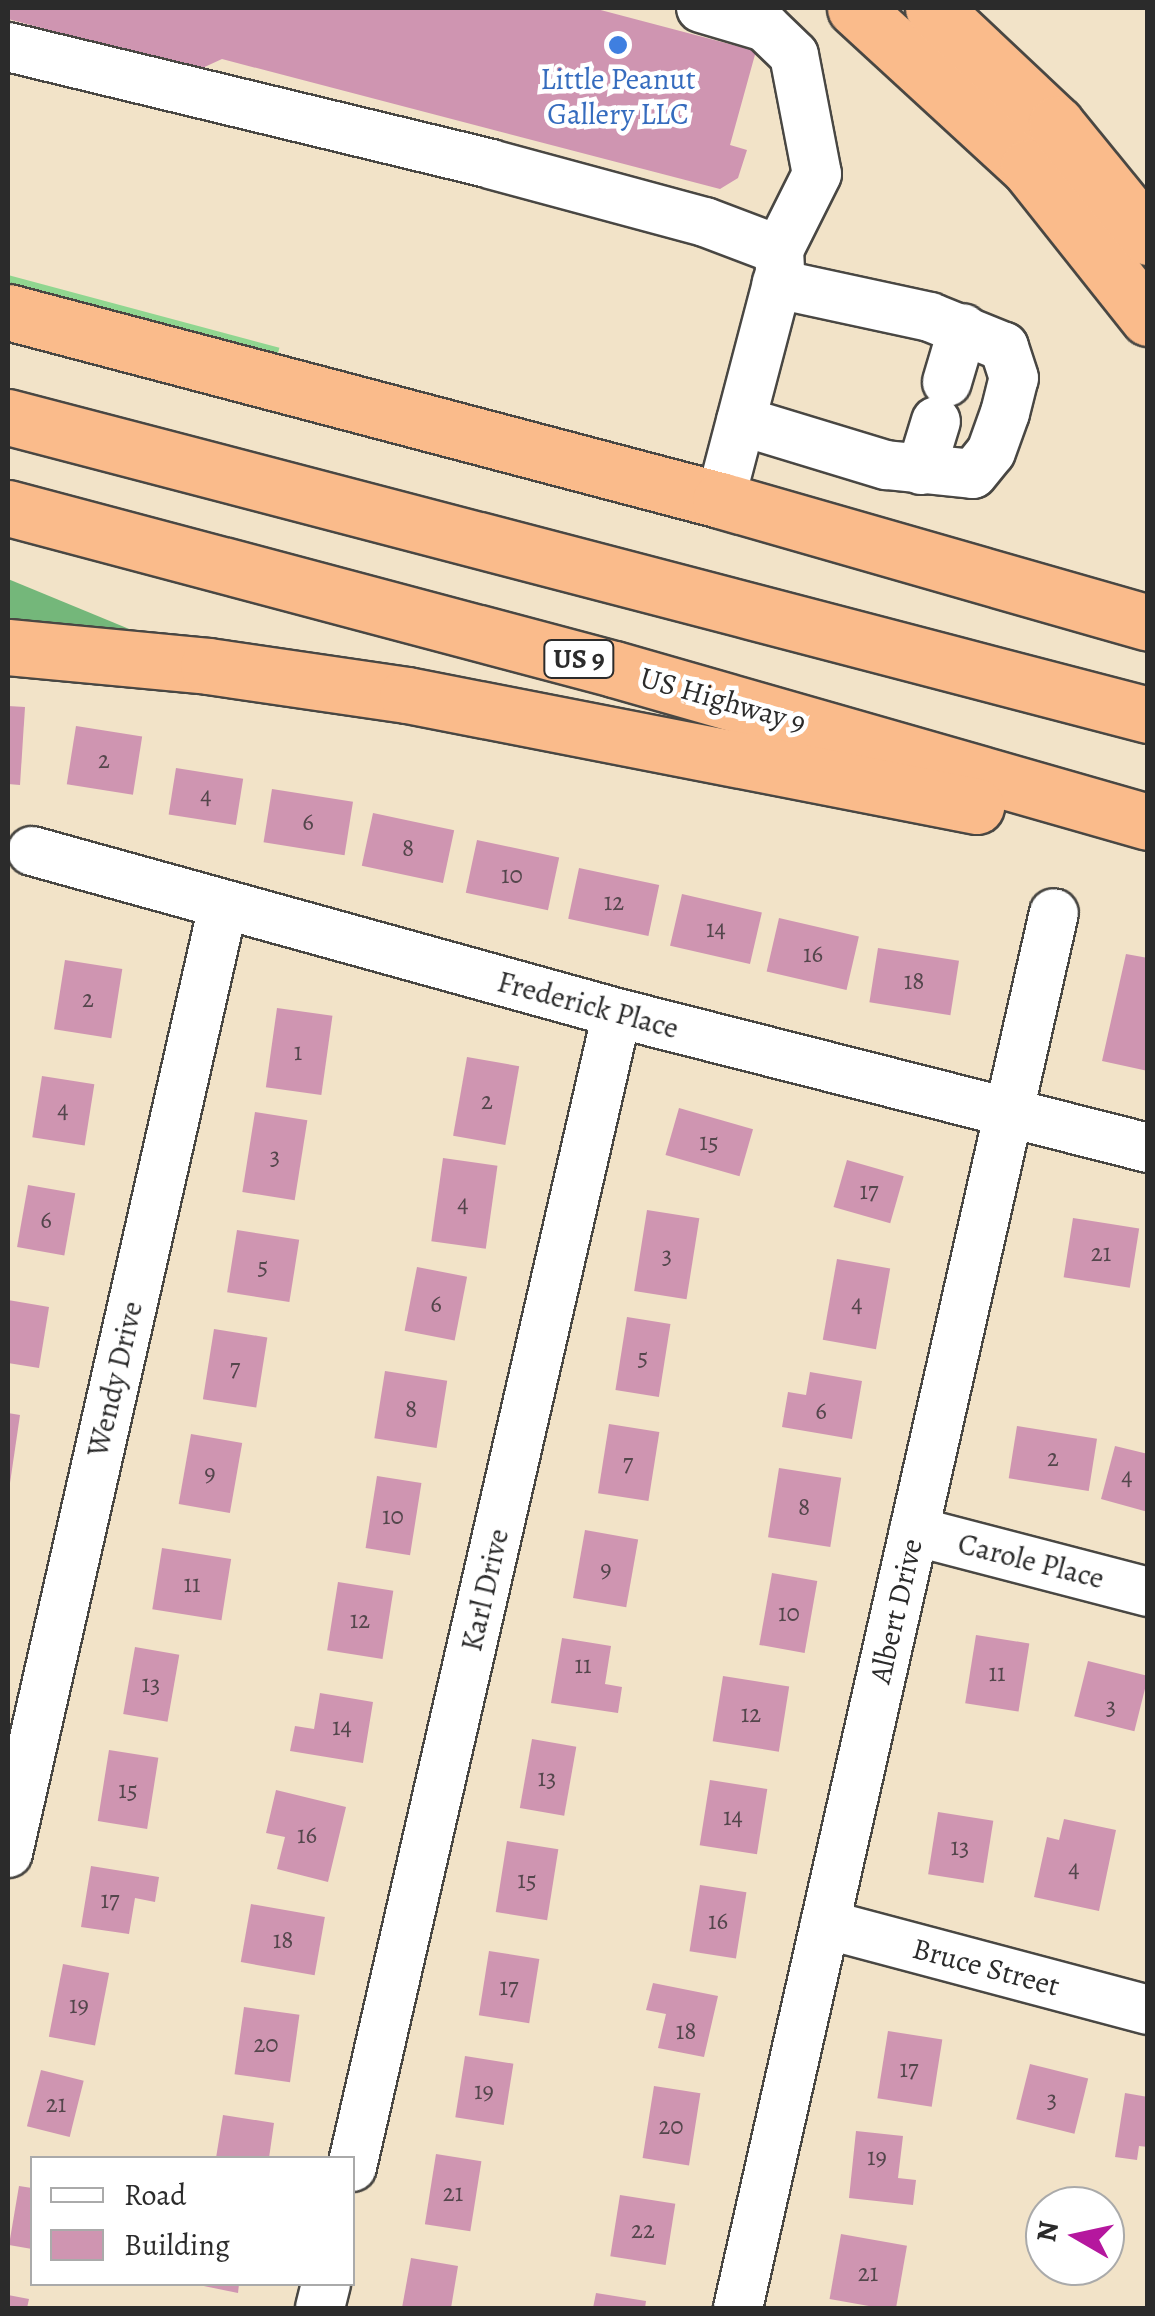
<!DOCTYPE html>
<style>
body{margin:0}
#map{position:relative;width:1155px;height:2316px;overflow:hidden;background:#f2e3c8;font-family:Alegreya,serif}
div>[style]{position:absolute}
.green>*{inset:0;background:#90d690;transform-origin:0 0}
.forest>*{inset:0;background:#74b77a}
.building>*{inset:0;background:#cf95b1;transform-origin:0 0}
.roads{filter:drop-shadow(2px 0 #494743) drop-shadow(-2px 0 #494743) drop-shadow(0 2px #494743) drop-shadow(0 -2px #494743)}
.minor>*{height:48px;margin:-24px;padding:0 24px;transform-origin:24px;border-radius:24px;background:#fff}
.highway>*{height:55px;margin:-27.5px;padding:0 27.5px;transform-origin:27.5px;border-radius:27.5px;background:#fabb8b}
.dots>*{width:28px;height:28px;translate:-50% -50%;box-sizing:border-box;border:5px solid #fff;border-radius:50%}
span{translate:-50% -50%;white-space:nowrap;text-align:center;line-height:1.15;-webkit-text-stroke:9px #fff;paint-order:stroke}
.number-label{font-size:25px;color:#54464c}
.number-label span{-webkit-text-stroke-width:0}
.shield-label span{padding:2px 8px;background:#fff;border:2px solid;border-radius:8px;-webkit-text-stroke-width:0}
.shield-label{font-size:28px;color:#2b2b2b;font-weight:700}
.shop-label{font-size:30px;color:#366cbe}
.street-label{font-size:30px;color:#2b2b2b}
.frame{position:absolute;inset:0;border:10px solid #2b2b2b;pointer-events:none}
.legend{position:absolute;left:30px;top:2156px;width:325px;height:130px;box-sizing:border-box;background:#fff;border:2px solid #aaa;margin:0;padding:12px 18px;list-style:none;font-size:30px;color:#2b2b2b}
.legend li{display:flex;align-items:center;gap:20px;height:50px}
.legend b{width:50px;border:2px solid #aaa}
.north{position:absolute;left:1025px;top:2186px;width:100px;height:100px;box-sizing:border-box;background:#fff;border:2px solid #aaa;border-radius:50%;rotate:279deg;font-size:28px;font-weight:700;line-height:40px;text-align:center;color:#2b2b2b}
.north::after{content:'';display:block;margin:auto;width:35px;height:45px;background:#b5179e;clip-path:polygon(50% 0,100% 100%,50% 72%,0 100%)}
</style>
<div id="map">
<div class="green">
<div style="left:8px;top:275px;width:281px;height:15px;rotate:15deg"></div>
</div>
<div class="forest">
<div style="clip-path:polygon(8px 579px,151px 638px,8px 624px)"></div>
</div>
<div class="building">
<div style="clip-path:polygon(8px 8px,593px 8px,756px 51px,730px 145px,747px 150px,738px 178px,720px 189px,222px 59px,198px 70px,8px 19px)"></div>
<div style="clip-path:polygon(8px 706px,25px 707px,20px 785px,8px 784px)"></div>
<div style="left:76px;top:726px;width:67px;height:59px;rotate:9deg"></div>
<div style="left:176px;top:768px;width:68px;height:47px;rotate:9deg"></div>
<div style="left:272px;top:789px;width:82px;height:54px;rotate:9deg"></div>
<div style="left:373px;top:813px;width:83px;height:54px;rotate:12deg"></div>
<div style="left:477px;top:840px;width:84px;height:54px;rotate:12deg"></div>
<div style="left:579px;top:868px;width:82px;height:52px;rotate:12deg"></div>
<div style="left:682px;top:894px;width:82px;height:53px;rotate:13deg"></div>
<div style="left:779px;top:918px;width:82px;height:55px;rotate:13deg"></div>
<div style="left:878px;top:948px;width:82px;height:55px;rotate:9deg"></div>
<div style="clip-path:polygon(1126px 954px,1148px 958px,1148px 1071px,1102px 1061px)"></div>
<div style="left:65px;top:960px;width:58px;height:70px;rotate:9deg"></div>
<div style="left:277px;top:1008px;width:56px;height:80px;rotate:8deg"></div>
<div style="left:467px;top:1057px;width:53px;height:80px;rotate:10deg"></div>
<div style="left:42px;top:1076px;width:53px;height:62px;rotate:9deg"></div>
<div style="left:679px;top:1108px;width:77px;height:49px;rotate:16deg"></div>
<div style="left:255px;top:1112px;width:53px;height:81px;rotate:9deg"></div>
<div style="left:443px;top:1158px;width:55px;height:84px;rotate:8deg"></div>
<div style="left:847px;top:1160px;width:59px;height:49px;rotate:16deg"></div>
<div style="left:28px;top:1185px;width:48px;height:63px;rotate:10deg"></div>
<div style="left:647px;top:1210px;width:53px;height:82px;rotate:9deg"></div>
<div style="left:1073px;top:1218px;width:67px;height:60px;rotate:9deg"></div>
<div style="left:237px;top:1230px;width:63px;height:63px;rotate:9deg"></div>
<div style="left:837px;top:1259px;width:54px;height:82px;rotate:10deg"></div>
<div style="left:417px;top:1267px;width:51px;height:65px;rotate:11deg"></div>
<div style="clip-path:polygon(8px 1300px,49px 1307px,39px 1368px,8px 1363px)"></div>
<div style="left:627px;top:1317px;width:44px;height:74px;rotate:9deg"></div>
<div style="left:214px;top:1329px;width:54px;height:71px;rotate:9deg"></div>
<div style="left:385px;top:1371px;width:63px;height:68px;rotate:9deg"></div>
<div style="clip-path:polygon(810px 1372px,862px 1381px,852px 1439px,782px 1427px,788px 1392px,806px 1395px)"></div>
<div style="clip-path:polygon(8px 1413px,20px 1415px,10px 1483px,8px 1483px)"></div>
<div style="left:609px;top:1424px;width:51px;height:70px;rotate:9deg"></div>
<div style="left:1017px;top:1426px;width:81px;height:53px;rotate:9deg"></div>
<div style="left:191px;top:1434px;width:52px;height:71px;rotate:10deg"></div>
<div style="clip-path:polygon(1115px 1446px,1148px 1454px,1148px 1512px,1101px 1499px)"></div>
<div style="left:779px;top:1468px;width:63px;height:70px;rotate:9deg"></div>
<div style="left:377px;top:1476px;width:45px;height:73px;rotate:9deg"></div>
<div style="left:585px;top:1530px;width:54px;height:69px;rotate:10deg"></div>
<div style="left:162px;top:1548px;width:70px;height:62px;rotate:9deg"></div>
<div style="left:772px;top:1573px;width:46px;height:73px;rotate:10deg"></div>
<div style="left:338px;top:1582px;width:56px;height:69px;rotate:9deg"></div>
<div style="left:976px;top:1635px;width:54px;height:69px;rotate:9deg"></div>
<div style="clip-path:polygon(562px 1638px,611px 1646px,605px 1684px,622px 1687px,618px 1713px,551px 1703px)"></div>
<div style="left:135px;top:1647px;width:45px;height:68px;rotate:10deg"></div>
<div style="left:1088px;top:1661px;width:62px;height:57px;rotate:14deg"></div>
<div style="left:723px;top:1676px;width:67px;height:66px;rotate:9deg"></div>
<div style="clip-path:polygon(320px 1693px,373px 1702px,363px 1763px,290px 1751px,295px 1726px,314px 1729px)"></div>
<div style="left:532px;top:1739px;width:45px;height:70px;rotate:10deg"></div>
<div style="left:109px;top:1750px;width:50px;height:72px;rotate:9deg"></div>
<div style="left:710px;top:1780px;width:58px;height:66px;rotate:9deg"></div>
<div style="clip-path:polygon(276px 1790px,346px 1807px,328px 1882px,277px 1869px,285px 1837px,266px 1833px)"></div>
<div style="left:938px;top:1812px;width:56px;height:63px;rotate:9deg"></div>
<div style="clip-path:polygon(1064px 1819px,1116px 1830px,1099px 1911px,1034px 1897px,1047px 1837px,1059px 1840px)"></div>
<div style="left:507px;top:1841px;width:52px;height:72px;rotate:9deg"></div>
<div style="clip-path:polygon(91px 1866px,159px 1877px,155px 1902px,135px 1898px,129px 1934px,81px 1927px)"></div>
<div style="left:700px;top:1885px;width:47px;height:67px;rotate:9deg"></div>
<div style="left:251px;top:1904px;width:75px;height:59px;rotate:10deg"></div>
<div style="left:489px;top:1951px;width:51px;height:65px;rotate:9deg"></div>
<div style="left:63px;top:1964px;width:47px;height:74px;rotate:11deg"></div>
<div style="clip-path:polygon(653px 1983px,718px 1996px,704px 2057px,658px 2048px,666px 2014px,646px 2010px)"></div>
<div style="left:244px;top:2007px;width:56px;height:68px;rotate:8deg"></div>
<div style="left:888px;top:2031px;width:55px;height:68px;rotate:9deg"></div>
<div style="left:465px;top:2056px;width:49px;height:62px;rotate:9deg"></div>
<div style="left:1030px;top:2064px;width:60px;height:57px;rotate:14deg"></div>
<div style="left:41px;top:2070px;width:44px;height:58px;rotate:14deg"></div>
<div style="left:654px;top:2086px;width:47px;height:73px;rotate:9deg"></div>
<div style="clip-path:polygon(1125px 2093px,1148px 2097px,1148px 2147px,1139px 2146px,1137px 2160px,1115px 2157px)"></div>
<div style="clip-path:polygon(223px 2115px,274px 2123px,269px 2158px,216px 2158px)"></div>
<div style="clip-path:polygon(856px 2131px,903px 2136px,898px 2178px,916px 2180px,913px 2205px,849px 2198px)"></div>
<div style="left:436px;top:2154px;width:46px;height:71px;rotate:9deg"></div>
<div style="clip-path:polygon(19px 2186px,32px 2188px,32px 2249px,9px 2245px)"></div>
<div style="left:620px;top:2195px;width:56px;height:62px;rotate:9deg"></div>
<div style="left:841px;top:2234px;width:67px;height:66px;rotate:10deg"></div>
<div style="clip-path:polygon(411px 2258px,458px 2266px,451px 2308px,402px 2308px)"></div>
<div style="clip-path:polygon(194px 2284px,239px 2284px,238px 2293px)"></div>
<div style="clip-path:polygon(596px 2293px,646px 2301px,645px 2308px,593px 2308px)"></div>
<div style="clip-path:polygon(8px 2295px,29px 2299px,27px 2308px,8px 2308px)"></div>
</div>
<div class="roads">
<div class="minor">
<div style="left:701px;top:8px;width:67px;rotate:16.5deg"></div>
<div style="left:765px;top:27px;width:40px;rotate:44deg"></div>
<div style="left:794px;top:55px;width:121px;rotate:79.1deg"></div>
<div style="left:817px;top:174px;width:85px;rotate:116.6deg"></div>
<div style="left:8px;top:47px;width:496px;rotate:13.6deg"></div>
<div style="left:490px;top:164px;width:223px;rotate:15.1deg"></div>
<div style="left:705px;top:222px;width:79px;rotate:20.7deg"></div>
<div style="left:779px;top:250px;width:22px;rotate:87deg"></div>
<div style="left:780px;top:272px;width:236px;rotate:104.7deg"></div>
<div style="left:947px;top:382px;width:56px;rotate:-73.5deg"></div>
<div style="left:741px;top:421px;width:152px;rotate:16.9deg"></div>
<div style="left:886px;top:465px;width:87px;rotate:5.9deg"></div>
<div style="left:973px;top:474px;width:28px;rotate:-51deg"></div>
<div style="left:991px;top:452px;width:41px;rotate:-70.3deg"></div>
<div style="left:1005px;top:413px;width:36px;rotate:-76deg"></div>
<div style="left:1014px;top:378px;width:33px;rotate:-108deg"></div>
<div style="left:1004px;top:347px;width:80px;rotate:-157.9deg"></div>
<div style="left:930px;top:317px;width:157px;rotate:-167.8deg"></div>
<div style="left:921px;top:470px;width:51px;rotate:-73deg"></div>
<div style="left:32px;top:851px;width:607px;rotate:15.48deg"></div>
<div style="left:617px;top:1013px;width:548px;rotate:14.26deg"></div>
<div style="left:914px;top:1531px;width:242px;rotate:14.6deg"></div>
<div style="left:8px;top:1853px;width:971px;rotate:-77.21deg"></div>
<div style="left:825px;top:1924px;width:334px;rotate:14.9deg"></div>
<div style="left:352px;top:2167px;width:1184px;rotate:-77.07deg"></div>
<div style="left:320px;top:2308px;width:25px;rotate:-76deg"></div>
<div style="left:738px;top:2308px;width:1430px;rotate:-77.24deg"></div>
</div>
<div class="highway">
<div style="left:855px;top:8px;width:235px;rotate:42.6deg"></div>
<div style="left:1028px;top:167px;width:193px;rotate:51.5deg"></div>
<div style="left:933px;top:8px;width:169px;rotate:43.3deg"></div>
<div style="left:1056px;top:124px;width:146px;rotate:50.8deg"></div>
<div style="left:8px;top:312px;width:736px;rotate:14.79deg"></div>
<div style="left:720px;top:500px;width:445px;rotate:16deg"></div>
<div style="left:8px;top:417px;width:1178px;rotate:14.65deg"></div>
<div style="left:8px;top:508px;width:627px;rotate:14.88deg"></div>
<div style="left:614px;top:669px;width:555px;rotate:15.99deg"></div>
<div style="left:8px;top:647px;width:201px;rotate:5.4deg"></div>
<div style="left:208px;top:666px;width:201px;rotate:8.3deg"></div>
<div style="left:407px;top:695px;width:580px;rotate:11.04deg"></div>
</div>
</div>
<div class="dots">
<div style="left:618px;top:45px;background:#3f7fe0"></div>
</div>
<div class="number-label">
<span style="left:104px;top:760px">2</span>
<span style="left:206px;top:796px">4</span>
<span style="left:308px;top:822px">6</span>
<span style="left:408px;top:848px">8</span>
<span style="left:512px;top:875px">10</span>
<span style="left:614px;top:902px">12</span>
<span style="left:716px;top:929px">14</span>
<span style="left:813px;top:954px">16</span>
<span style="left:914px;top:981px">18</span>
<span style="left:88px;top:999px">2</span>
<span style="left:298px;top:1052px">1</span>
<span style="left:487px;top:1101px">2</span>
<span style="left:63px;top:1110px">4</span>
<span style="left:709px;top:1142px">15</span>
<span style="left:275px;top:1156px">3</span>
<span style="left:869px;top:1191px">17</span>
<span style="left:463px;top:1204px">4</span>
<span style="left:46px;top:1220px">6</span>
<span style="left:1101px;top:1253px">21</span>
<span style="left:667px;top:1255px">3</span>
<span style="left:263px;top:1266px">5</span>
<span style="left:436px;top:1304px">6</span>
<span style="left:857px;top:1304px">4</span>
<span style="left:643px;top:1357px">5</span>
<span style="left:235px;top:1368px">7</span>
<span style="left:411px;top:1409px">8</span>
<span style="left:821px;top:1411px">6</span>
<span style="left:1053px;top:1458px">2</span>
<span style="left:628px;top:1463px">7</span>
<span style="left:210px;top:1473px">9</span>
<span style="left:1127px;top:1477px">4</span>
<span style="left:804px;top:1507px">8</span>
<span style="left:393px;top:1516px">10</span>
<span style="left:606px;top:1569px">9</span>
<span style="left:192px;top:1584px">11</span>
<span style="left:789px;top:1613px">10</span>
<span style="left:360px;top:1620px">12</span>
<span style="left:583px;top:1665px">11</span>
<span style="left:997px;top:1673px">11</span>
<span style="left:151px;top:1684px">13</span>
<span style="left:1111px;top:1706px">3</span>
<span style="left:751px;top:1714px">12</span>
<span style="left:342px;top:1727px">14</span>
<span style="left:547px;top:1778px">13</span>
<span style="left:128px;top:1790px">15</span>
<span style="left:733px;top:1817px">14</span>
<span style="left:307px;top:1835px">16</span>
<span style="left:960px;top:1847px">13</span>
<span style="left:1074px;top:1869px">4</span>
<span style="left:527px;top:1880px">15</span>
<span style="left:110px;top:1900px">17</span>
<span style="left:718px;top:1921px">16</span>
<span style="left:283px;top:1940px">18</span>
<span style="left:509px;top:1987px">17</span>
<span style="left:79px;top:2005px">19</span>
<span style="left:686px;top:2031px">18</span>
<span style="left:266px;top:2044px">20</span>
<span style="left:909px;top:2069px">17</span>
<span style="left:484px;top:2091px">19</span>
<span style="left:1052px;top:2099px">3</span>
<span style="left:56px;top:2104px">21</span>
<span style="left:671px;top:2126px">20</span>
<span style="left:877px;top:2157px">19</span>
<span style="left:453px;top:2193px">21</span>
<span style="left:643px;top:2230px">22</span>
<span style="left:868px;top:2273px">21</span>
</div>
<div class="shield-label">
<span style="left:579px;top:659px">US 9</span>
</div>
<div class="shop-label">
<span style="left:618px;top:96px">Little Peanut<br>Gallery LLC</span>
</div>
<div class="street-label">
<span style="left:723px;top:700px;rotate:16deg">US Highway 9</span>
<span style="left:588px;top:1005px;rotate:15deg">Frederick Place</span>
<span style="left:115px;top:1379px;rotate:-77deg">Wendy Drive</span>
<span style="left:1031px;top:1561px;rotate:14deg">Carole Place</span>
<span style="left:485px;top:1590px;rotate:-77deg">Karl Drive</span>
<span style="left:896px;top:1611px;rotate:-77deg">Albert Drive</span>
<span style="left:986px;top:1967px;rotate:15deg">Bruce Street</span>
</div>
<div class="frame"></div>
<ul class="legend">
<li><b style="height:12px;background:#fff"></b>Road</li>
<li><b style="height:28px;background:#cf95b1"></b>Building</li>
</ul>
<div class="north">N</div>
</div>
